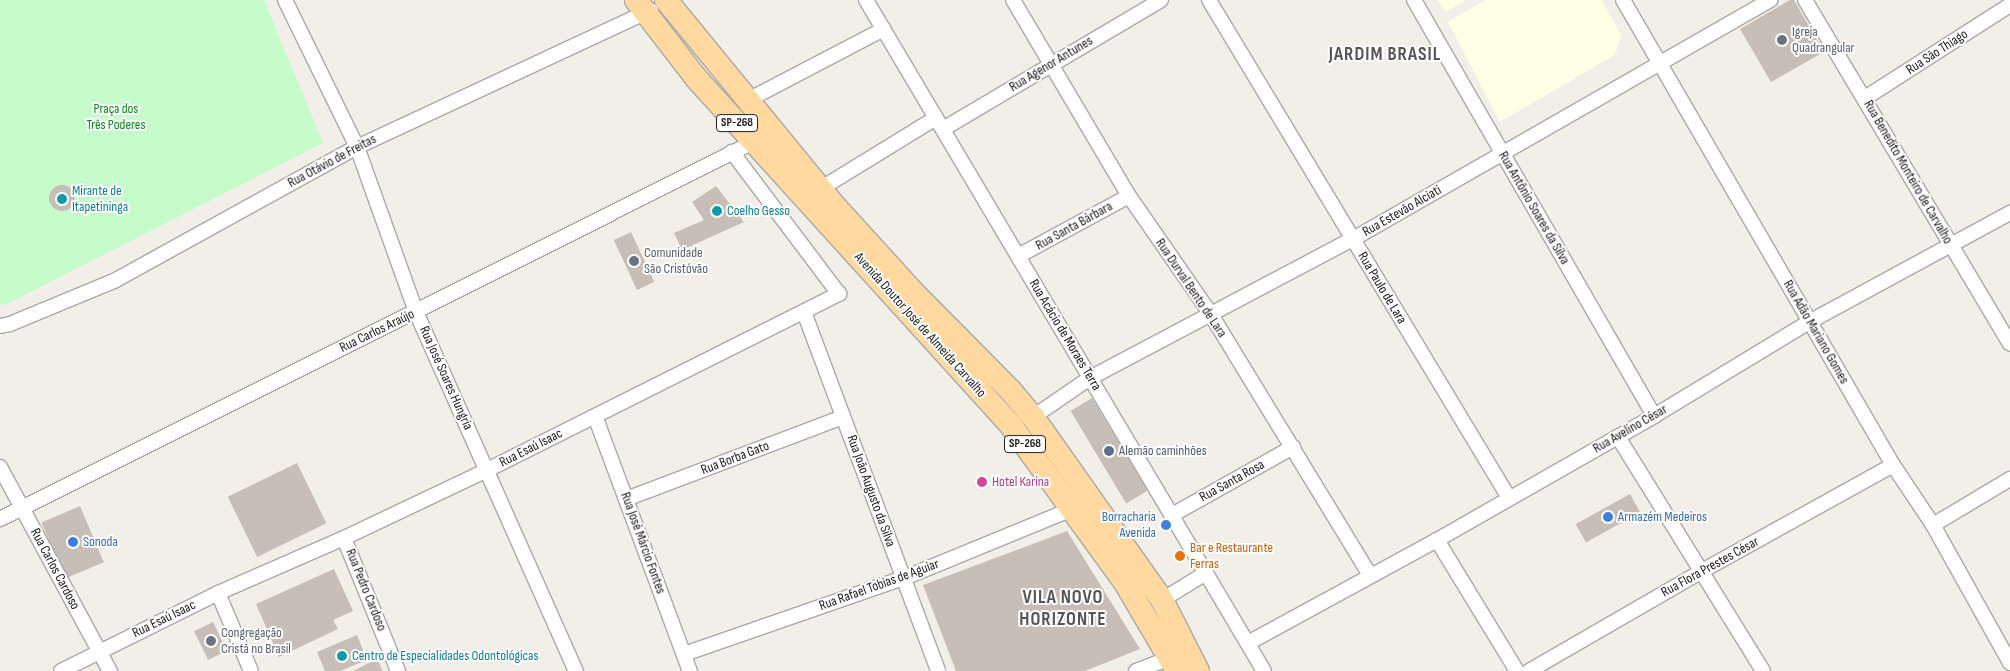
<!DOCTYPE html>
<meta charset="utf-8">
<style>
body{margin:0}
#map{position:relative;width:2010px;height:671px;overflow:hidden;background:#f2efe8;font-family:"Sofia Sans Condensed",sans-serif}
div>[style]{position:absolute}
.education>*{inset:0;background:#feffe4}
.park>*{inset:0;background:#c6fccb}
.building>*{inset:0;background:#c7bfb7;transform-origin:0 0}
.round{border-radius:50%}
.roads{filter:drop-shadow(1px 0 #a9a9a9) drop-shadow(-1px 0 #a9a9a9) drop-shadow(0 1px #a9a9a9) drop-shadow(0 -1px #a9a9a9)}
.street>*{height:14px;margin:-7px;padding:0 7px;transform-origin:7px;border-radius:7px;background:#fff}
.primary>*{height:22px;margin:-11px;padding:0 11px;transform-origin:11px;border-radius:11px;background:#ffd9a0}
.dots>*{width:14px;height:14px;translate:-50% -50%;box-sizing:border-box;border:2px solid #fff;border-radius:50%}
span{translate:-50% -50%;white-space:nowrap;text-align:center;line-height:1.15;-webkit-text-stroke:4px #fff;paint-order:stroke}
.shield-label span{padding:1px 4px;background:#fff;border:1px solid;border-radius:4px;-webkit-text-stroke-width:0}
.shield-label{font-size:12px;color:#222;font-weight:700}
.worship-label{font-size:14px;color:#5b616d}
.left{translate:0 -50%;text-align:left}
.street-label{font-size:14px;color:#222}
.park-label{font-size:14px;color:#088717}
.culture-label{font-size:14px;color:#0d838f}
.service-label{font-size:14px;color:#4e5e75}
.hotel-label{font-size:14px;color:#b23c85}
.shop-label{font-size:14px;color:#366cbe}
.right{translate:-100% -50%;text-align:right}
.food-label{font-size:14px;color:#c56008}
.district-label{font-size:19px;color:#555;font-weight:700;letter-spacing:1px}
</style>
<div id="map">
<div class="education">
<div style="clip-path:polygon(1438px 0,1466px 0,1446px 12px)"></div>
<div style="clip-path:polygon(1485px 0,1602px 0,1621px 35px,1618px 47px,1614px 55px,1500px 122px,1448px 22px)"></div>
</div>
<div class="park">
<div style="clip-path:polygon(0 0,264px 0,323px 143px,7px 304px,0 305px)"></div>
</div>
<div class="building">
<div style="clip-path:polygon(1790px 0,1794px 0,1824px 52px,1771px 82px,1740px 29px)"></div>
<div class="round" style="left:49px;top:185px;width:26px;height:26px"></div>
<div style="clip-path:polygon(716px 186px,744px 222px,682px 250px,674px 233px,704px 220px,692px 202px)"></div>
<div style="left:631px;top:232px;width:55px;height:19px;rotate:65deg"></div>
<div style="left:1092px;top:398px;width:108px;height:25px;rotate:59deg"></div>
<div style="left:297px;top:463px;width:67px;height:77px;rotate:64deg"></div>
<div style="left:1630px;top:494px;width:21px;height:62px;rotate:61deg"></div>
<div style="left:80px;top:506px;width:61px;height:42px;rotate:67deg"></div>
<div style="clip-path:polygon(1067px 531px,1140px 649px,1085px 671px,956px 671px,923px 585px)"></div>
<div style="clip-path:polygon(334px 569px,353px 611px,333px 620px,338px 629px,279px 657px,256px 604px)"></div>
<div style="left:213px;top:622px;width:32px;height:21px;rotate:64deg"></div>
<div style="clip-path:polygon(357px 635px,367px 660px,340px 671px,325px 671px,317px 652px)"></div>
<div style="clip-path:polygon(377px 659px,383px 671px,353px 671px)"></div>
</div>
<div class="roads">
<div class="street">
<div style="left:285px;top:0;width:164px;rotate:63.9deg"></div>
<div style="left:357px;top:147px;width:175px;rotate:70.3deg"></div>
<div style="left:416px;top:312px;width:393px;rotate:66deg"></div>
<div style="left:866px;top:0;width:780px;rotate:59.33deg"></div>
<div style="left:1013px;top:0;width:228px;rotate:59.4deg"></div>
<div style="left:1129px;top:196px;width:142px;rotate:55.3deg"></div>
<div style="left:1210px;top:313px;width:307px;rotate:58.6deg"></div>
<div style="left:1209px;top:0;width:581px;rotate:58.93deg"></div>
<div style="left:1414px;top:0;width:480px;rotate:60deg"></div>
<div style="left:1623px;top:0;width:538px;rotate:59.86deg"></div>
<div style="left:1893px;top:465px;width:72px;rotate:56.3deg"></div>
<div style="left:1933px;top:525px;width:158px;rotate:60.8deg"></div>
<div style="left:1805px;top:0;width:400px;rotate:59.2deg"></div>
<div style="left:1865px;top:98px;width:172px;rotate:-32.7deg"></div>
<div style="left:748px;top:100px;width:153px;rotate:-27.6deg"></div>
<div style="left:943px;top:129px;width:253px;rotate:-30.6deg"></div>
<div style="left:820px;top:189px;width:136px;rotate:-31.5deg"></div>
<div style="left:1018px;top:256px;width:126px;rotate:-28.4deg"></div>
<div style="left:804px;top:312px;width:383px;rotate:69.5deg"></div>
<div style="left:0;top:326px;width:10px;rotate:-11deg"></div>
<div style="left:10px;top:324px;width:113px;rotate:-22.5deg"></div>
<div style="left:114px;top:281px;width:277px;rotate:-28.9deg"></div>
<div style="left:357px;top:147px;width:324px;rotate:-25deg"></div>
<div style="left:595px;top:416px;width:272px;rotate:69.6deg"></div>
<div style="left:1033px;top:417px;width:69px;rotate:-34.4deg"></div>
<div style="left:1090px;top:378px;width:297px;rotate:-27.9deg"></div>
<div style="left:1353px;top:239px;width:481px;rotate:-29.8deg"></div>
<div style="left:1618px;top:437px;width:275px;rotate:58.2deg"></div>
<div style="left:0;top:467px;width:232px;rotate:61.7deg"></div>
<div style="left:626px;top:499px;width:232px;rotate:-20.7deg"></div>
<div style="left:1172px;top:515px;width:139px;rotate:-29.3deg"></div>
<div style="left:0;top:519px;width:843px;rotate:-26.57deg"></div>
<div style="left:1933px;top:525px;width:90px;rotate:-30.9deg"></div>
<div style="left:344px;top:538px;width:144px;rotate:67.9deg"></div>
<div style="left:1437px;top:540px;width:153px;rotate:58.6deg"></div>
<div style="left:218px;top:593px;width:85px;rotate:67.1deg"></div>
<div style="left:1162px;top:600px;width:52px;rotate:-31.5deg"></div>
<div style="left:1248px;top:643px;width:215px;rotate:-28.6deg"></div>
<div style="left:1437px;top:540px;width:250px;rotate:-29.7deg"></div>
<div style="left:1654px;top:416px;width:181px;rotate:-31.2deg"></div>
<div style="left:1809px;top:322px;width:229px;rotate:-28.5deg"></div>
<div style="left:684px;top:654px;width:233px;rotate:-19.1deg"></div>
<div style="left:904px;top:578px;width:182px;rotate:-22.3deg"></div>
<div style="left:61px;top:671px;width:175px;rotate:-26.4deg"></div>
<div style="left:218px;top:593px;width:137px;rotate:-23.6deg"></div>
<div style="left:344px;top:538px;width:158px;rotate:-25.4deg"></div>
<div style="left:487px;top:470px;width:394px;rotate:-26.6deg"></div>
<div style="left:839px;top:294px;width:178px;rotate:-127deg"></div>
<div style="left:1136px;top:671px;width:36px;rotate:-21deg"></div>
<div style="left:1529px;top:671px;width:200px;rotate:-30deg"></div>
<div style="left:1702px;top:571px;width:218px;rotate:-29deg"></div>
</div>
<div class="primary">
<div style="left:636px;top:0;width:98px;rotate:52.4deg"></div>
<div style="left:696px;top:78px;width:471px;rotate:47.8deg"></div>
<div style="left:1012px;top:427px;width:190px;rotate:54deg"></div>
<div style="left:1124px;top:581px;width:104px;rotate:59.5deg"></div>
<div style="left:666px;top:0;width:262px;rotate:50.7deg"></div>
<div style="left:832px;top:203px;width:122px;rotate:47.7deg"></div>
<div style="left:914px;top:293px;width:138px;rotate:45.3deg"></div>
<div style="left:1011px;top:391px;width:34px;rotate:50deg"></div>
<div style="left:1033px;top:417px;width:224px;rotate:54.8deg"></div>
<div style="left:1162px;top:600px;width:80px;rotate:63.1deg"></div>
</div>
</div>
<div class="dots">
<div style="left:1782px;top:40px;background:#6b7280"></div>
<div style="left:62px;top:199px;background:#0f9aa8"></div>
<div style="left:717px;top:211px;background:#0f9aa8"></div>
<div style="left:634px;top:261px;background:#6b7280"></div>
<div style="left:1109px;top:451px;background:#5c6f8a"></div>
<div style="left:982px;top:482px;background:#d1479c"></div>
<div style="left:1608px;top:517px;background:#3f7fe0"></div>
<div style="left:1166px;top:525px;background:#3f7fe0"></div>
<div style="left:73px;top:542px;background:#3f7fe0"></div>
<div style="left:1180px;top:556px;background:#e8710a"></div>
<div style="left:211px;top:641px;background:#6b7280"></div>
<div style="left:342px;top:656px;background:#0f9aa8"></div>
</div>
<div class="shield-label">
<span style="left:737px;top:123px">SP-268</span>
<span style="left:1025px;top:444px">SP-268</span>
</div>
<div class="worship-label">
<span class="left" style="left:1792px;top:40px">Igreja<br>Quadrangular</span>
<span class="left" style="left:644px;top:261px">Comunidade<br>São Cristóvão</span>
<span class="left" style="left:221px;top:641px">Congregação<br>Cristã no Brasil</span>
</div>
<div class="street-label">
<span style="left:1937px;top:52px;rotate:-33deg">Rua São Thiago</span>
<span style="left:1051px;top:64px;rotate:-31deg">Rua Agenor Antunes</span>
<span style="left:332px;top:161px;rotate:-28deg">Rua Otávio de Freitas</span>
<span style="left:1908px;top:172px;rotate:60deg">Rua Benedito Monteiro de Carvalho</span>
<span style="left:1534px;top:208px;rotate:60deg">Rua Antônio Soares da Silva</span>
<span style="left:1402px;top:211px;rotate:-30deg">Rua Estevão Alciati</span>
<span style="left:1074px;top:226px;rotate:-29deg">Rua Santa Bárbara</span>
<span style="left:1191px;top:288px;rotate:56deg">Rua Durval Bento de Lara</span>
<span style="left:1382px;top:288px;rotate:59deg">Rua Paulo de Lara</span>
<span style="left:920px;top:325px;rotate:48deg">Avenida Doutor José de Almeida Carvalho</span>
<span style="left:377px;top:331px;rotate:-26deg">Rua Carlos Araújo</span>
<span style="left:1816px;top:332px;rotate:60deg">Rua Adão Mariano Gomes</span>
<span style="left:1065px;top:335px;rotate:59deg">Rua Acácio de Moraes Terra</span>
<span style="left:446px;top:378px;rotate:66deg">Rua José Soares Hungria</span>
<span style="left:1630px;top:429px;rotate:-30deg">Rua Avelino César</span>
<span style="left:531px;top:448px;rotate:-27deg">Rua Esaú Isaac</span>
<span style="left:735px;top:458px;rotate:-21deg">Rua Borba Gato</span>
<span style="left:1232px;top:481px;rotate:-29deg">Rua Santa Rosa</span>
<span style="left:871px;top:491px;rotate:70deg">Rua João Augusto da Silva</span>
<span style="left:643px;top:543px;rotate:70deg">Rua José Márcio Fontes</span>
<span style="left:1710px;top:567px;rotate:-29deg">Rua Flora Prestes César</span>
<span style="left:55px;top:569px;rotate:62deg">Rua Carlos Cardoso</span>
<span style="left:879px;top:585px;rotate:-20deg">Rua Rafael Tobias de Aguiar</span>
<span style="left:366px;top:590px;rotate:68deg">Rua Pedro Cardoso</span>
<span style="left:164px;top:619px;rotate:-26deg">Rua Esaú Isaac</span>
</div>
<div class="park-label">
<span style="left:116px;top:117px">Praça dos<br>Três Poderes</span>
</div>
<div class="culture-label">
<span class="left" style="left:72px;top:199px">Mirante de<br>Itapetininga</span>
<span class="left" style="left:727px;top:211px">Coelho Gesso</span>
<span class="left" style="left:352px;top:656px">Centro de Especialidades Odontológicas</span>
</div>
<div class="service-label">
<span class="left" style="left:1119px;top:451px">Alemão caminhões</span>
</div>
<div class="hotel-label">
<span class="left" style="left:992px;top:482px">Hotel Karina</span>
</div>
<div class="shop-label">
<span class="right" style="left:1156px;top:525px">Borracharia<br>Avenida</span>
<span class="left" style="left:1618px;top:517px">Armazém Medeiros</span>
<span class="left" style="left:83px;top:542px">Sonoda</span>
</div>
<div class="food-label">
<span class="left" style="left:1190px;top:556px">Bar e Restaurante<br>Ferras</span>
</div>
<div class="district-label">
<span style="left:1385px;top:55px">JARDIM BRASIL</span>
<span style="left:1063px;top:609px">VILA NOVO<br>HORIZONTE</span>
</div>
</div>
